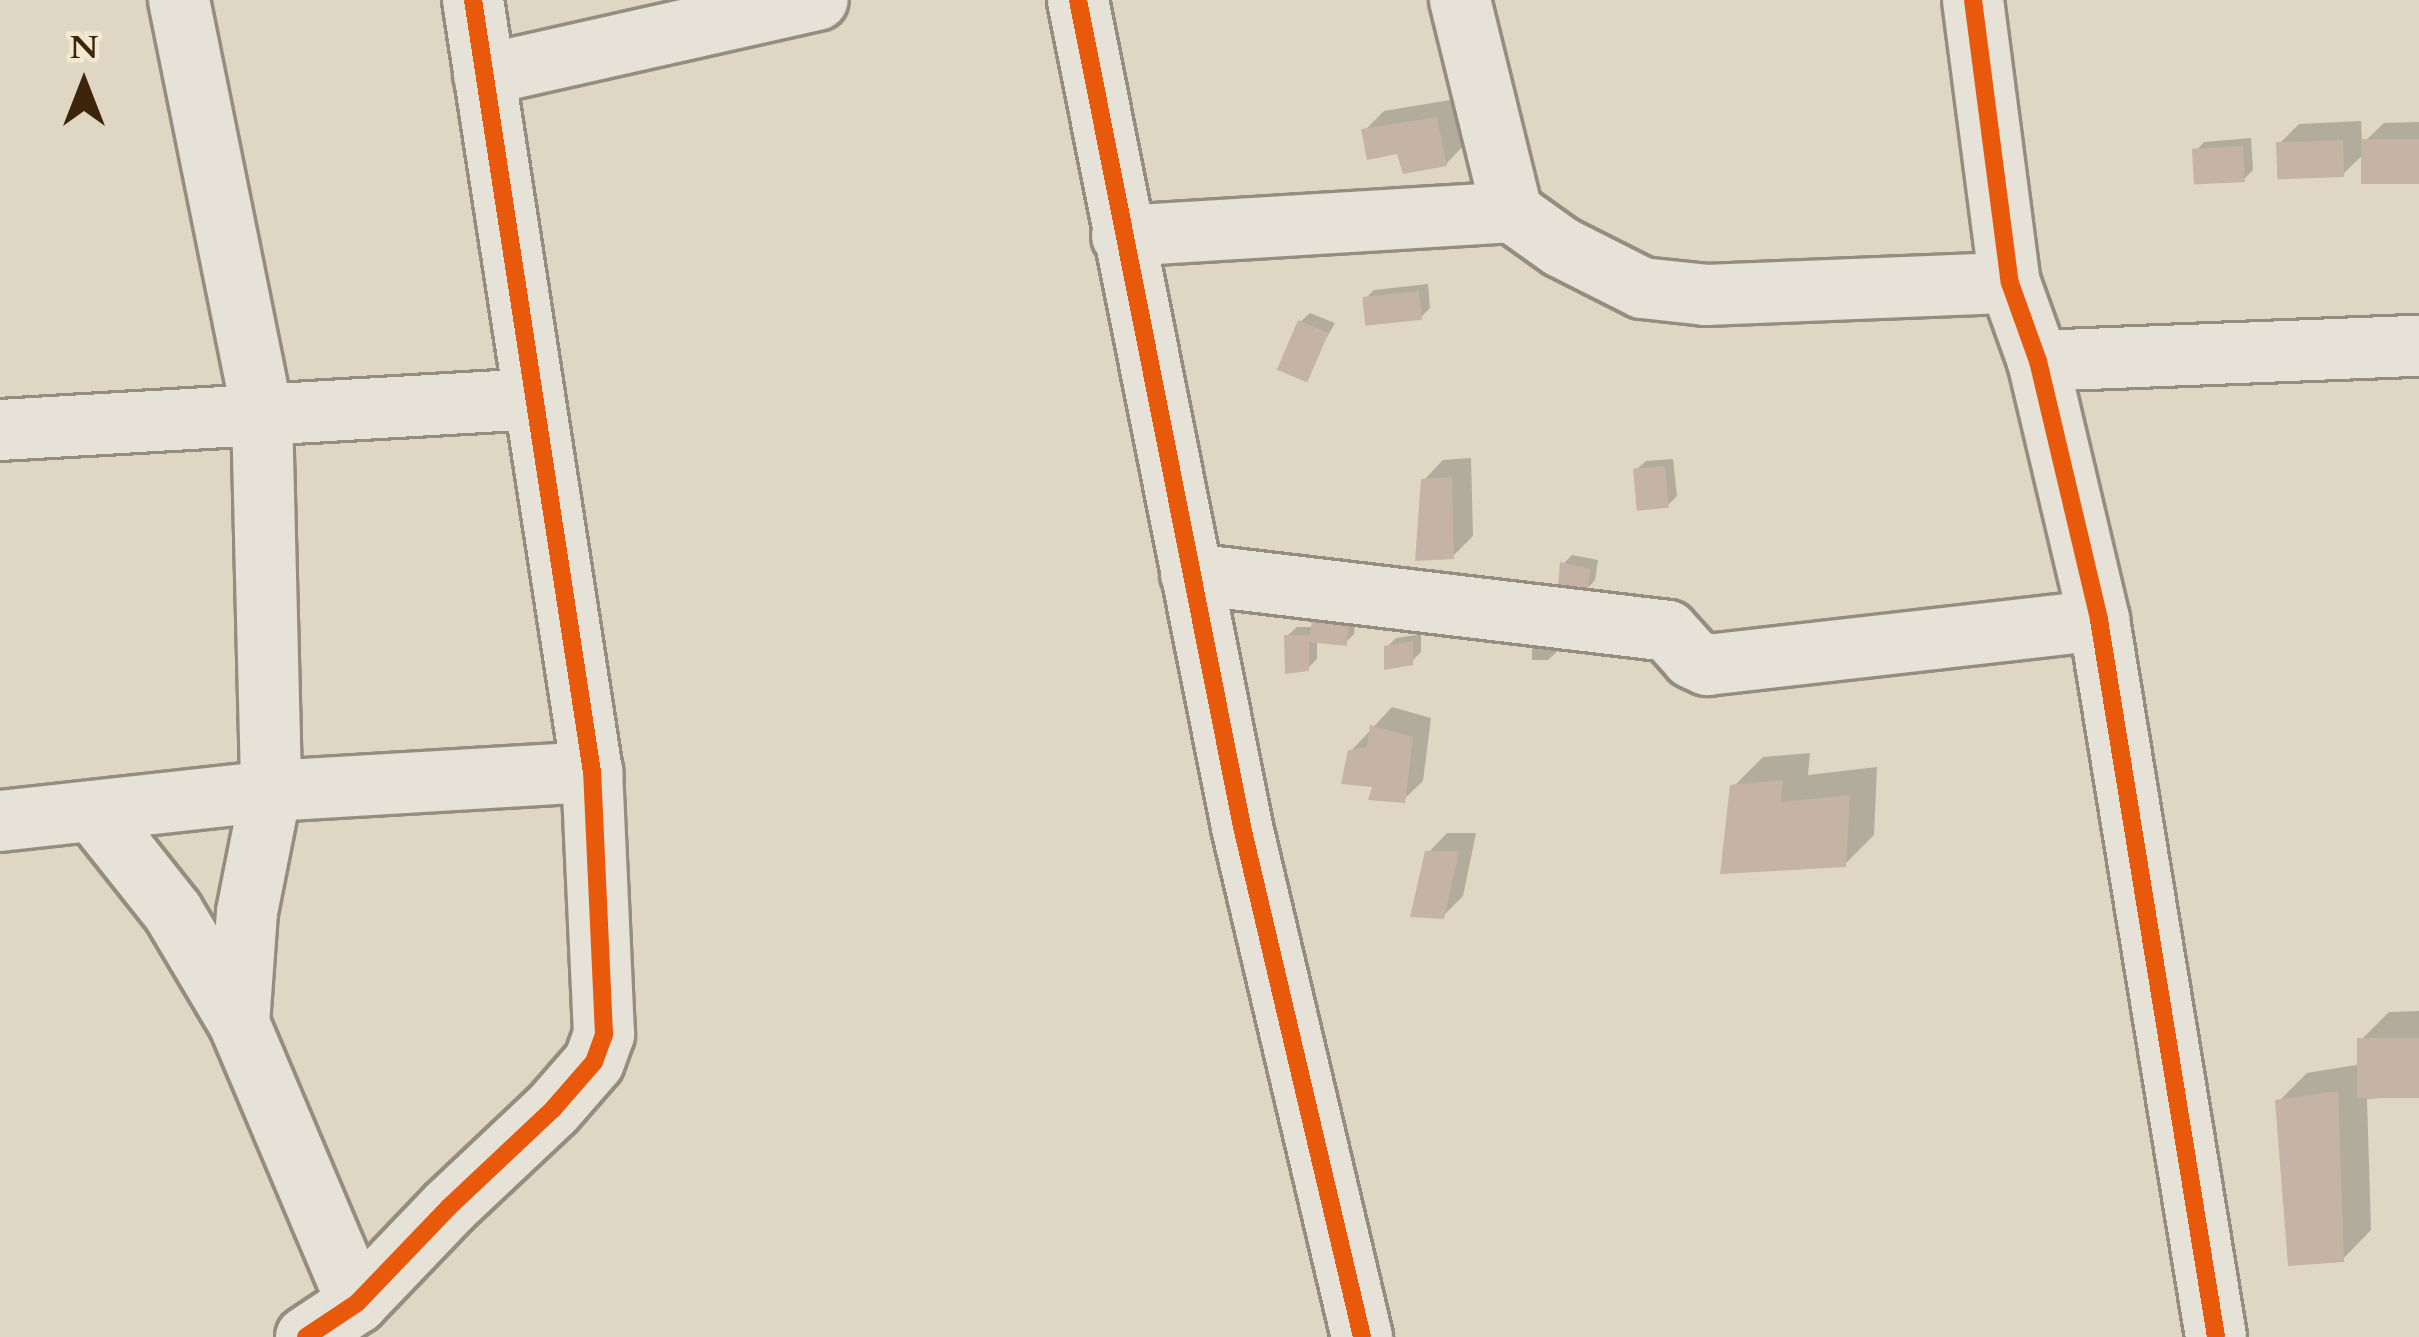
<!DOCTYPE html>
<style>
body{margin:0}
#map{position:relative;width:2419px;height:1337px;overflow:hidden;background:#dfd7c4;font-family:Cardo,serif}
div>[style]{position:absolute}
.shadow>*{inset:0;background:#0003}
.building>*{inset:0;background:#c5b3a6;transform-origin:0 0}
.roads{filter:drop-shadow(3px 0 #958d7f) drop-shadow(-3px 0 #958d7f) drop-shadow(0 3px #958d7f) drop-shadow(0 -3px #958d7f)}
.minor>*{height:60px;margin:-30px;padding:0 30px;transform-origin:30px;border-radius:30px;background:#e6e2d8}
.cycleway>*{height:18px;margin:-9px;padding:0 9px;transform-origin:9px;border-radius:9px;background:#e8590c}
span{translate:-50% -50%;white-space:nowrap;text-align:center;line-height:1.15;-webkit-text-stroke:12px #f2e8d1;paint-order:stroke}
.north{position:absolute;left:24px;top:24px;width:120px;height:120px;-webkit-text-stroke:9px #f2e8d1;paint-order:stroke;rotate:0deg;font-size:33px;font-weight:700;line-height:48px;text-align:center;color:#3c250b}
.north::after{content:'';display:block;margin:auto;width:42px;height:54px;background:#3c250b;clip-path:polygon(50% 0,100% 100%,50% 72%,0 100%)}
</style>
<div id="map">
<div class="shadow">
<div style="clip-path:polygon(1456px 99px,1465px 144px,1446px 164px,1399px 151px,1365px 130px,1384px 111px)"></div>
<div style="clip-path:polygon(2361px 121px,2362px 144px,2384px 123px,2419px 122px,2419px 181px,2365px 153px,2343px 174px,2279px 144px,2299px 124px)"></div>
<div style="clip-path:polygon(2251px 138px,2253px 170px,2244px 179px,2195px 152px,2204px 142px)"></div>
<div style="clip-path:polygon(1428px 284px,1430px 308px,1421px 317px,1365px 299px,1374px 290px)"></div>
<div style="clip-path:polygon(1310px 313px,1335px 323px,1302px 381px,1300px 322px)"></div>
<div style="clip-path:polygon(1471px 458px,1473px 536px,1453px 556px,1424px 480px,1443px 460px)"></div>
<div style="clip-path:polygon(1673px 459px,1677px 496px,1668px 505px,1636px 470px,1646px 461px)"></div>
<div style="clip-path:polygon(1572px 555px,1598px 560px,1595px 580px,1586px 590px,1563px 564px)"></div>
<div style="clip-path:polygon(1356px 610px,1354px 634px,1345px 643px,1317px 640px,1317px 659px,1308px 668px,1287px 636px,1297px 627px,1314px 627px)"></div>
<div style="clip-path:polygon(1559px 626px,1558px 651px,1548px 660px,1532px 660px,1532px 635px)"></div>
<div style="clip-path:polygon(1421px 634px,1421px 652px,1411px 662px,1387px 647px,1396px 638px)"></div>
<div style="clip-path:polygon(1392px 707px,1431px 718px,1423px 781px,1403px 800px,1376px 784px,1351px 751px)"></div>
<div style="clip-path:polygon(1810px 753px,1808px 775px,1877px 767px,1874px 835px,1845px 864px,1733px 787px,1763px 757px)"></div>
<div style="clip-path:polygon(1447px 833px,1476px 833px,1463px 896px,1443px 916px,1428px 853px)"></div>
<div style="clip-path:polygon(2419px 1011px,2419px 1095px,2367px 1099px,2371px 1230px,2342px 1260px,2278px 1102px,2307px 1073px,2362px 1064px,2360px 1041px,2389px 1012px)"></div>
</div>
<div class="building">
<div style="clip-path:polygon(1437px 117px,1447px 166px,1403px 174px,1397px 154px,1367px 160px,1361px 129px)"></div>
<div style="left:2419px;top:139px;width:45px;height:58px;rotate:90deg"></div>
<div style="left:2343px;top:140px;width:37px;height:67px;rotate:88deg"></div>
<div style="left:2243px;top:146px;width:36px;height:51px;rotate:87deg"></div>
<div style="left:1419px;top:291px;width:29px;height:57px;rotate:84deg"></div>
<div style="left:1298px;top:320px;width:33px;height:54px;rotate:23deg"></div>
<div style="left:1665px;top:466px;width:42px;height:32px;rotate:85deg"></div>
<div style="clip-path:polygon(1452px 477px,1454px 559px,1415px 561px,1421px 479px)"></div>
<div style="clip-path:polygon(1560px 562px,1591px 569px,1587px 593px,1558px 588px)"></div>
<div style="clip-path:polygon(1312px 618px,1348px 618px,1347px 646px,1309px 642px,1309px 671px,1285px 674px,1284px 635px,1310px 635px)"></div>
<div style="clip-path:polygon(1413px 641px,1413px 665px,1384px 670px,1384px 646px)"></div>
<div style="clip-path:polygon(1370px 725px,1413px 737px,1405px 803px,1368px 800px,1372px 787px,1341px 784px,1348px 750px,1367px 747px)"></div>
<div style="clip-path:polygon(1783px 780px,1781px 802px,1850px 795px,1846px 867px,1720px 874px,1730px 785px)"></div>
<div style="clip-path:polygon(1425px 851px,1459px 851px,1444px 919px,1410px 917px)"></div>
<div style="left:2419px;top:1038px;width:60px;height:62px;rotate:90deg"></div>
<div style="clip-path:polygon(2338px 1091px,2344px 1262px,2288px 1266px,2275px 1100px)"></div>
</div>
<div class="roads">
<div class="minor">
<div style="left:179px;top:0;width:421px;rotate:78.6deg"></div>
<div style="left:262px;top:413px;width:378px;rotate:88.6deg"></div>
<div style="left:271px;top:791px;width:123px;rotate:101.2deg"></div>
<div style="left:247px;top:912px;width:111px;rotate:94.1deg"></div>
<div style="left:1078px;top:0;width:843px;rotate:78.78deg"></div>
<div style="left:1242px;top:827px;width:524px;rotate:76.76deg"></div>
<div style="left:1460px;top:0;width:218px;rotate:76.2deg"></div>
<div style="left:1973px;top:0;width:285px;rotate:82.6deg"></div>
<div style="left:2010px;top:283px;width:83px;rotate:70.3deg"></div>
<div style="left:2038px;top:361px;width:266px;rotate:76.7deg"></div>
<div style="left:2099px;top:620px;width:726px;rotate:80.73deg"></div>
<div style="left:484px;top:75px;width:342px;rotate:-12.7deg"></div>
<div style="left:1122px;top:236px;width:391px;rotate:-3.5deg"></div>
<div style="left:1512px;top:212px;width:60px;rotate:35.5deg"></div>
<div style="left:1561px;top:247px;width:91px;rotate:26.8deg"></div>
<div style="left:1642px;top:288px;width:64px;rotate:6.2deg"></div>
<div style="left:1706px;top:295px;width:304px;rotate:-2.3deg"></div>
<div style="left:2038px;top:361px;width:381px;rotate:-2.3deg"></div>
<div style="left:0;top:430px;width:535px;rotate:-3.32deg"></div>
<div style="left:1191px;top:574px;width:480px;rotate:6.8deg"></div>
<div style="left:1668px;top:631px;width:36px;rotate:48deg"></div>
<div style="left:1692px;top:658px;width:17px;rotate:25deg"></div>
<div style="left:1707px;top:665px;width:395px;rotate:-6.5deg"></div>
<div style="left:93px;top:811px;width:129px;rotate:51.6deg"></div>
<div style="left:173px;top:912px;width:129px;rotate:59.3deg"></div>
<div style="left:239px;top:1023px;width:304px;rotate:67.1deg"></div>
<div style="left:0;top:821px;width:273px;rotate:-6.3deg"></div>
<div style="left:271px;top:791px;width:322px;rotate:-3.4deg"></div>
<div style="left:306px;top:1337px;width:61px;rotate:-33.7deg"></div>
<div style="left:357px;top:1303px;width:133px;rotate:-46.2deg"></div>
<div style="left:449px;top:1207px;width:143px;rotate:-43.3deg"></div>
<div style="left:553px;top:1109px;width:62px;rotate:-48.9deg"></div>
<div style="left:594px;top:1062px;width:30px;rotate:-70deg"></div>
<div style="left:604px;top:1034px;width:262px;rotate:-92.6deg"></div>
<div style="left:592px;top:772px;width:781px;rotate:-98.76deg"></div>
</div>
</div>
<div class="cycleway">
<div style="left:1078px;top:0;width:843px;rotate:78.78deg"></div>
<div style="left:1242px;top:827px;width:524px;rotate:76.76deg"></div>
<div style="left:1973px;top:0;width:285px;rotate:82.6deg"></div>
<div style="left:2010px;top:283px;width:83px;rotate:70.3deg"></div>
<div style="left:2038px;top:361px;width:266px;rotate:76.7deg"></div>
<div style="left:2099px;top:620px;width:726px;rotate:80.73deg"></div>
<div style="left:306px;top:1337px;width:61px;rotate:-33.7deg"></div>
<div style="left:357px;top:1303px;width:133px;rotate:-46.2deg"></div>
<div style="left:449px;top:1207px;width:143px;rotate:-43.3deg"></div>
<div style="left:553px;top:1109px;width:62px;rotate:-48.9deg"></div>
<div style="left:594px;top:1062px;width:30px;rotate:-70deg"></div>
<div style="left:604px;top:1034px;width:262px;rotate:-92.6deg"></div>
<div style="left:592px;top:772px;width:781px;rotate:-98.76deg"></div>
</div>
<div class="north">N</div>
</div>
